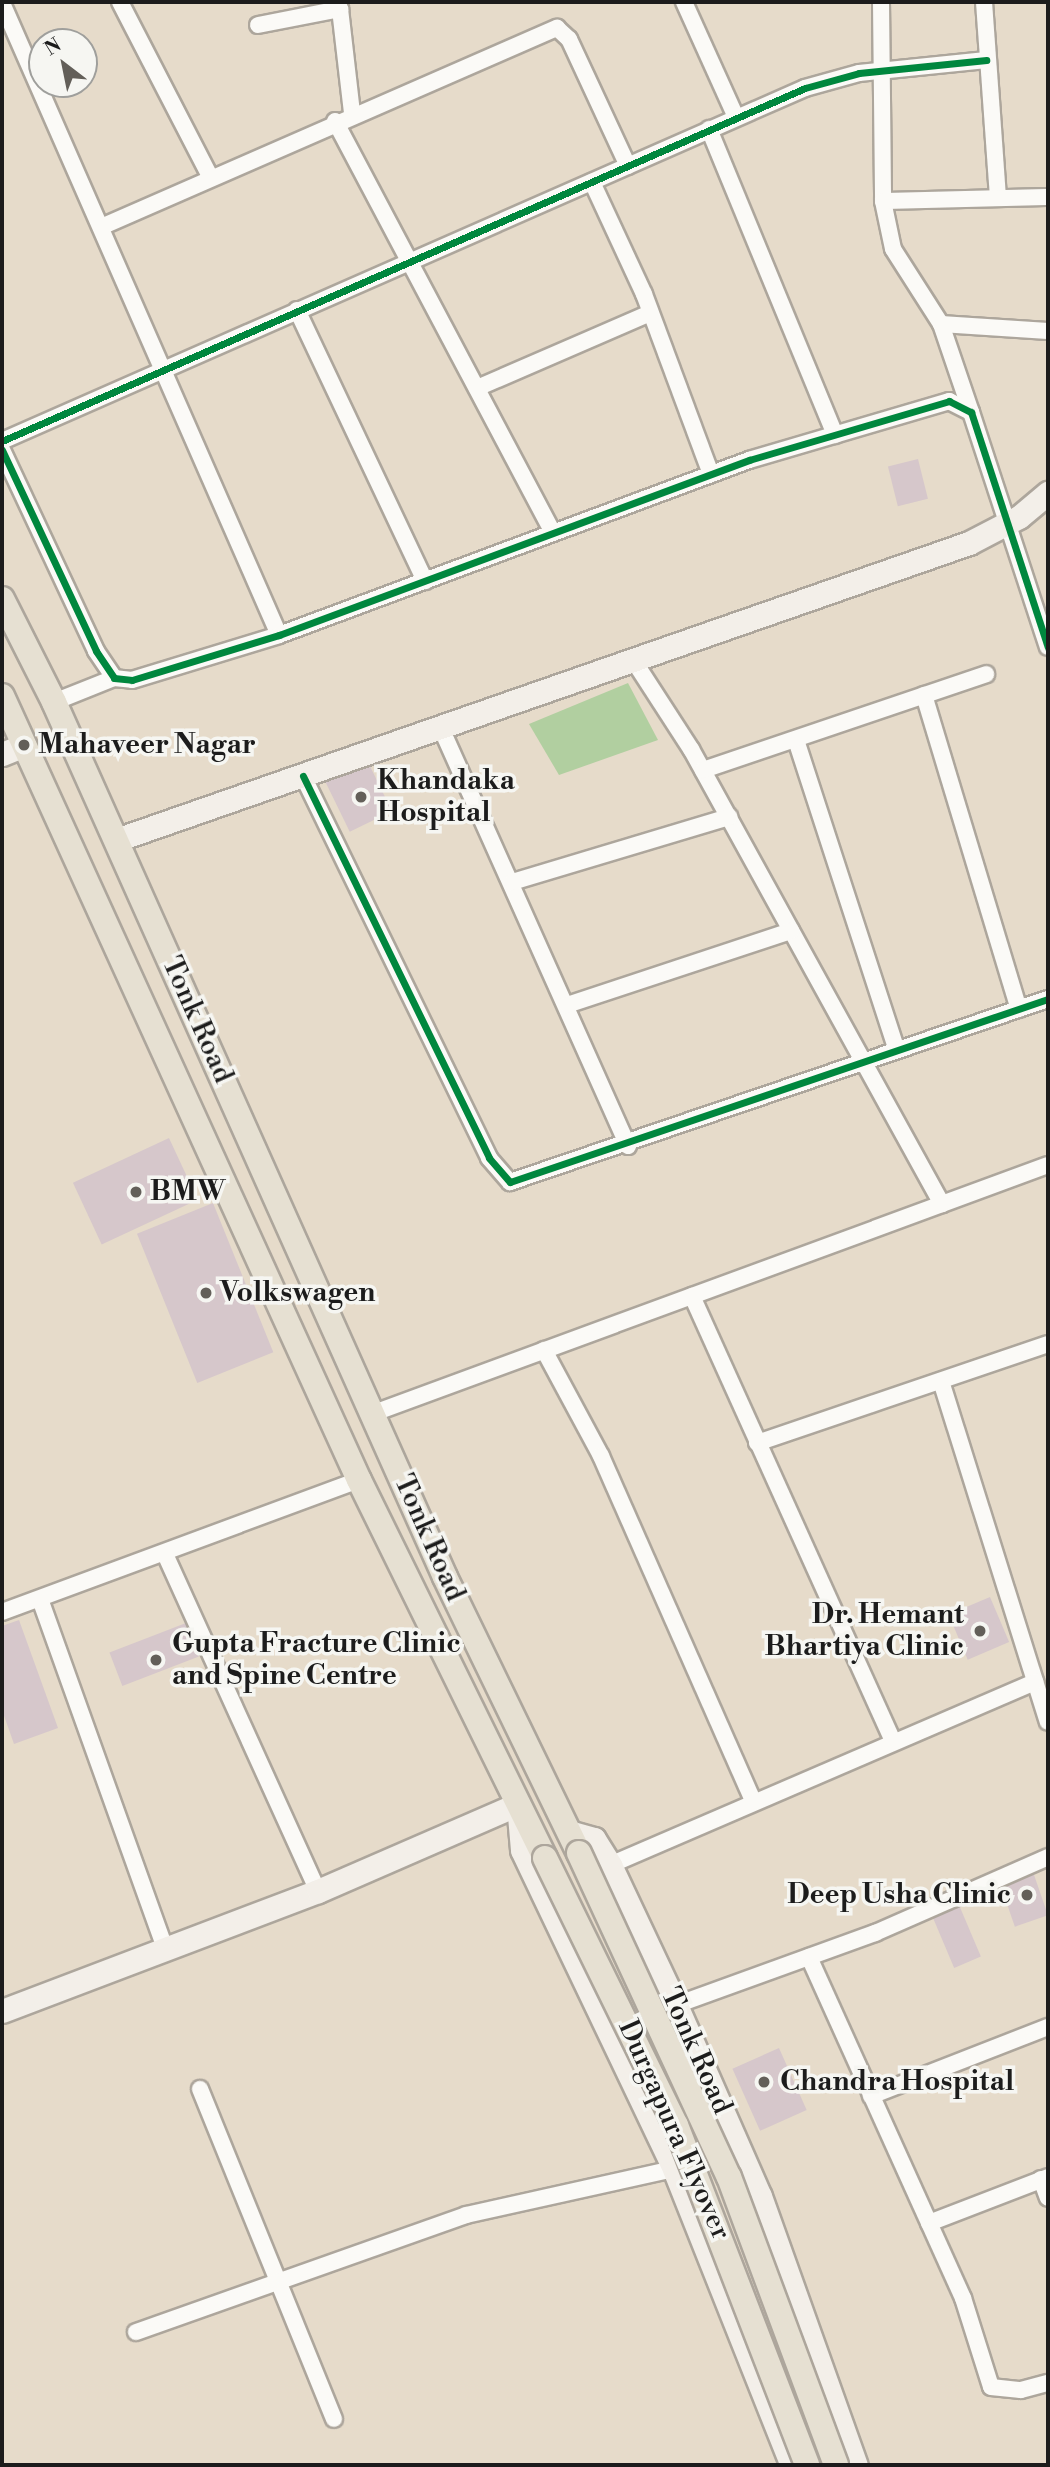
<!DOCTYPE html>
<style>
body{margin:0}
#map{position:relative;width:1050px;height:2467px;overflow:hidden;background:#e6dbca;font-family:"Libre Bodoni",serif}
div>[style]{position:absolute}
.green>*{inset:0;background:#b1cfa0}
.building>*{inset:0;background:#d6c7cb;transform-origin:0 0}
.roads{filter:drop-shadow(2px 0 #ada69c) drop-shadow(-2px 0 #ada69c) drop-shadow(0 2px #ada69c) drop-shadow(0 -2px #ada69c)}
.street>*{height:16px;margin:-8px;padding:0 8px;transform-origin:8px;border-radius:8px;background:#fbfaf7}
.secondary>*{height:23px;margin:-11.5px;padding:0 11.5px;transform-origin:11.5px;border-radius:11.5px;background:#f3efe9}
.primary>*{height:24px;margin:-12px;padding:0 12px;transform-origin:12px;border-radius:12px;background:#e6e0d2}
.bridges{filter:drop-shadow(2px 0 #ada69c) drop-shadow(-2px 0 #ada69c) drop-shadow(0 2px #ada69c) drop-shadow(0 -2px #ada69c)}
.primary-bridge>*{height:24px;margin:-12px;padding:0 12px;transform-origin:12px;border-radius:12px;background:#e6e0d2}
.cycleway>*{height:7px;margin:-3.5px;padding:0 3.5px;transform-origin:3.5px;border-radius:3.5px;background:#00873e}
.dots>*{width:19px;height:19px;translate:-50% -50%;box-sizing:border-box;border:4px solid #f6f6f2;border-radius:50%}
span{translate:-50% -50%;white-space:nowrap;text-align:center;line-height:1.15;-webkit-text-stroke:7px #f6f6f2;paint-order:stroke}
.poi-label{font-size:28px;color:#1c1c1c;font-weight:700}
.left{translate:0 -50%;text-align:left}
.right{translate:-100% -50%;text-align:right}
.street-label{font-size:28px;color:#1c1c1c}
.frame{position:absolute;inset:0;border:4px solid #1c1c1c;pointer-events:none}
.north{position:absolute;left:28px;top:28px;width:70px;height:70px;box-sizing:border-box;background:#f6f6f2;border:2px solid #9f9f9c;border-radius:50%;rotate:328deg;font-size:19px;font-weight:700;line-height:28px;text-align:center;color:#1c1c1c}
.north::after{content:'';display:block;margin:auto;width:24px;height:32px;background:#635f59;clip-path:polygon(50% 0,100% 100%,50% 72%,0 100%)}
</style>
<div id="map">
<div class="green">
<div style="clip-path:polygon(628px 683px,658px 740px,559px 775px,529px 724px)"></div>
</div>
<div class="building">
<div style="left:918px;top:459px;width:41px;height:31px;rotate:76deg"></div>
<div style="left:367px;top:760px;width:57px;height:47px;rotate:64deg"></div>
<div style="left:169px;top:1138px;width:68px;height:106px;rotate:65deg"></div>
<div style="left:213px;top:1203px;width:161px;height:82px;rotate:68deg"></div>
<div style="left:990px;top:1597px;width:49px;height:45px;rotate:67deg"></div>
<div style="clip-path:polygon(19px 1620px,58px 1728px,14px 1744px,2px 1710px,2px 1626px)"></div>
<div style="left:186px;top:1623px;width:36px;height:82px;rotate:69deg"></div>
<div style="left:1032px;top:1869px;width:49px;height:35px;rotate:71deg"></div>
<div style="left:959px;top:1905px;width:56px;height:29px;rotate:67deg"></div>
<div style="left:779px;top:2048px;width:68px;height:51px;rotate:66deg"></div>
</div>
<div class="roads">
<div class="street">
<div style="left:120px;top:2px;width:196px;rotate:62.7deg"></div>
<div style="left:684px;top:2px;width:126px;rotate:65.7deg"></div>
<div style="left:881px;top:2px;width:199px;rotate:89.4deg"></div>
<div style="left:883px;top:201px;width:49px;rotate:78.2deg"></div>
<div style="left:893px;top:249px;width:89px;rotate:57.4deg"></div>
<div style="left:941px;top:324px;width:107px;rotate:3.7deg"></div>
<div style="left:984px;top:2px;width:195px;rotate:85.9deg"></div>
<div style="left:2px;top:3px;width:690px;rotate:66.33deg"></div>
<div style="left:258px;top:25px;width:84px;rotate:-11deg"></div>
<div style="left:340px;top:9px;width:105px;rotate:83.4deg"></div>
<div style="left:335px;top:121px;width:466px;rotate:62.1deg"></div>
<div style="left:709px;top:129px;width:331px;rotate:67.6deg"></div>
<div style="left:592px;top:182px;width:123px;rotate:65.1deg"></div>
<div style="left:644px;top:294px;width:192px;rotate:69.6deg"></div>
<div style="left:883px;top:201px;width:165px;rotate:-1.4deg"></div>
<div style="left:101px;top:227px;width:498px;rotate:-23.6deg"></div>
<div style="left:557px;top:28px;width:16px;rotate:43deg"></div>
<div style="left:569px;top:39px;width:140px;rotate:65.1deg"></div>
<div style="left:297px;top:310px;width:300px;rotate:64.7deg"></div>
<div style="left:941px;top:324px;width:93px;rotate:71.2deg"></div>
<div style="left:477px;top:388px;width:189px;rotate:-23.4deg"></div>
<div style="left:2px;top:441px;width:877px;rotate:-23.73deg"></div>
<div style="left:805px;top:88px;width:56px;rotate:-15.5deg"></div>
<div style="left:859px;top:73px;width:128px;rotate:-5.8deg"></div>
<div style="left:2px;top:450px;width:222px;rotate:64.9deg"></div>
<div style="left:96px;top:651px;width:32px;rotate:56deg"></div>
<div style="left:114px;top:678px;width:18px;rotate:6deg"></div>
<div style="left:132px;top:680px;width:154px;rotate:-17deg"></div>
<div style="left:279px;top:635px;width:502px;rotate:-20.42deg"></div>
<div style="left:749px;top:460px;width:209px;rotate:-16.4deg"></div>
<div style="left:949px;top:401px;width:25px;rotate:27deg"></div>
<div style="left:971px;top:412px;width:247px;rotate:71.9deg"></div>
<div style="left:634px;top:661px;width:105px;rotate:57.1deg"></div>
<div style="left:691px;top:749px;width:520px;rotate:61.12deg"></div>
<div style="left:924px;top:695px;width:328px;rotate:73.2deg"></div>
<div style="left:54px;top:702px;width:65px;rotate:-21.8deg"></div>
<div style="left:441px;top:728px;width:458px;rotate:65.9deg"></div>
<div style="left:796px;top:740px;width:326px;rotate:72deg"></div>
<div style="left:703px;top:770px;width:299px;rotate:-18.7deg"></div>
<div style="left:303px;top:776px;width:425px;rotate:64deg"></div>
<div style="left:489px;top:1158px;width:32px;rotate:49deg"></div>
<div style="left:510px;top:1182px;width:568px;rotate:-18.79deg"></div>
<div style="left:512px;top:882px;width:227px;rotate:-16.7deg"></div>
<div style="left:567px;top:1005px;width:236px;rotate:-18.3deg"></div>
<div style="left:692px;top:1296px;width:488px;rotate:65.7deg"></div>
<div style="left:544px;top:1350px;width:120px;rotate:61.7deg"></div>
<div style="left:601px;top:1456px;width:376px;rotate:66.2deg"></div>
<div style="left:941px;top:1381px;width:357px;rotate:72.6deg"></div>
<div style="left:374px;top:1413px;width:718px;rotate:-20.2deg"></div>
<div style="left:757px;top:1443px;width:307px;rotate:-18.8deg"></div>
<div style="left:165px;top:1554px;width:370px;rotate:65.6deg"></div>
<div style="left:40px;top:1599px;width:372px;rotate:70.3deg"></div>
<div style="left:2px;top:1612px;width:381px;rotate:-20.3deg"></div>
<div style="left:610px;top:1865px;width:463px;rotate:-23.3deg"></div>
<div style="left:809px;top:1957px;width:374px;rotate:65.7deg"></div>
<div style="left:963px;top:2298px;width:93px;rotate:72.5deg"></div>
<div style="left:991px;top:2387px;width:30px;rotate:6deg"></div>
<div style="left:1021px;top:2390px;width:28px;rotate:-15deg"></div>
<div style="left:676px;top:2005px;width:212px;rotate:-19.9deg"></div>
<div style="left:875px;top:1933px;width:189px;rotate:-23.7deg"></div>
<div style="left:200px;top:2089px;width:356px;rotate:67.9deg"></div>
<div style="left:871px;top:2096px;width:190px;rotate:-21.3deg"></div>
<div style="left:1041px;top:2179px;width:20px;rotate:70deg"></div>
<div style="left:929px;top:2223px;width:128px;rotate:-21.1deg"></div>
<div style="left:136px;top:2332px;width:350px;rotate:-19.5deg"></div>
<div style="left:466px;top:2215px;width:213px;rotate:-12.5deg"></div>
</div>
<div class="secondary">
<div style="left:2px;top:754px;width:24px;rotate:-22deg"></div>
<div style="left:116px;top:840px;width:903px;rotate:-19.2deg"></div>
<div style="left:969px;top:543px;width:56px;rotate:-27.5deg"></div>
<div style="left:1019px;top:517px;width:38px;rotate:-40deg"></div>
<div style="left:518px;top:1804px;width:46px;rotate:85deg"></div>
<div style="left:522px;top:1850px;width:353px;rotate:64.5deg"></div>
<div style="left:674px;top:2169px;width:319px;rotate:68.3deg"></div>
<div style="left:569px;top:1832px;width:26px;rotate:16deg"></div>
<div style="left:594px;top:1839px;width:31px;rotate:58deg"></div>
<div style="left:610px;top:1865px;width:155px;rotate:64.8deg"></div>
<div style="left:676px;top:2005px;width:209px;rotate:66.3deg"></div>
<div style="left:760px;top:2196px;width:286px;rotate:70.4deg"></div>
<div style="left:2px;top:2011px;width:338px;rotate:-20.8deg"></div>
<div style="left:318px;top:1891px;width:218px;rotate:-23.5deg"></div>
</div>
<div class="primary">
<div style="left:2px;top:599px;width:115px;rotate:63.2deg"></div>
<div style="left:54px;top:702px;width:958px;rotate:65.92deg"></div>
<div style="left:445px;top:1577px;width:307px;rotate:64.1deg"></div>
<div style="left:2px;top:696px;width:861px;rotate:65.52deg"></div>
<div style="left:359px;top:1480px;width:421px;rotate:63.8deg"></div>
</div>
</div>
<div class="bridges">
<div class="primary-bridge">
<div style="left:579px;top:1853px;width:357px;rotate:65.2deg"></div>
<div style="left:729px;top:2177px;width:307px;rotate:69.6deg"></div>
<div style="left:545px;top:1858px;width:297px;rotate:63.9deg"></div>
<div style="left:676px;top:2125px;width:364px;rotate:68.9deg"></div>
</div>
</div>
<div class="cycleway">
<div style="left:2px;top:441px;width:877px;rotate:-23.73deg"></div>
<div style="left:805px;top:88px;width:56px;rotate:-15.5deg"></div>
<div style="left:859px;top:73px;width:128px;rotate:-5.8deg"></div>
<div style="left:2px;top:450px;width:222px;rotate:64.9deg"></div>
<div style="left:96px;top:651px;width:32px;rotate:56deg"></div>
<div style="left:114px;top:678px;width:18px;rotate:6deg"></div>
<div style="left:132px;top:680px;width:154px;rotate:-17deg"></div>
<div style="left:279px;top:635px;width:502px;rotate:-20.42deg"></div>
<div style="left:749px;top:460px;width:209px;rotate:-16.4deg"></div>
<div style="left:949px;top:401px;width:25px;rotate:27deg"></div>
<div style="left:971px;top:412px;width:247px;rotate:71.9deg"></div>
<div style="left:303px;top:776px;width:425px;rotate:64deg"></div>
<div style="left:489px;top:1158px;width:32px;rotate:49deg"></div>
<div style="left:510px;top:1182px;width:568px;rotate:-18.79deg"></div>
</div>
<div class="dots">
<div style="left:24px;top:745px;background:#635f59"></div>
<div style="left:361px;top:797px;background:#635f59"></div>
<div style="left:136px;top:1192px;background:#635f59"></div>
<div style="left:206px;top:1293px;background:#635f59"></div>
<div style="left:980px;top:1631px;background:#635f59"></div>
<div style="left:156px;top:1660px;background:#635f59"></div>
<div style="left:1027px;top:1895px;background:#635f59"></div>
<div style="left:764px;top:2082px;background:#635f59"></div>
</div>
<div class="poi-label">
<span class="left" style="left:38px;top:745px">Mahaveer Nagar</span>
<span class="left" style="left:377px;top:797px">Khandaka<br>Hospital</span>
<span class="left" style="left:150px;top:1192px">BMW</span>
<span class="left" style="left:220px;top:1293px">Volkswagen</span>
<span class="right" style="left:964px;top:1631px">Dr. Hemant<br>Bhartiya Clinic</span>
<span class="left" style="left:172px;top:1660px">Gupta Fracture Clinic<br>and Spine Centre</span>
<span class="right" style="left:1011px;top:1895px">Deep Usha Clinic</span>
<span class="left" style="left:780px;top:2082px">Chandra Hospital</span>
</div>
<div class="street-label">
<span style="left:197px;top:1020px;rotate:66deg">Tonk Road</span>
<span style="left:429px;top:1538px;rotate:66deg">Tonk Road</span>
<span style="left:696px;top:2051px;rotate:66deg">Tonk Road</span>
<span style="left:674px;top:2130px;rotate:66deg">Durgapura Flyover</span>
</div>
<div class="frame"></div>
<div class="north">N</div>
</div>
